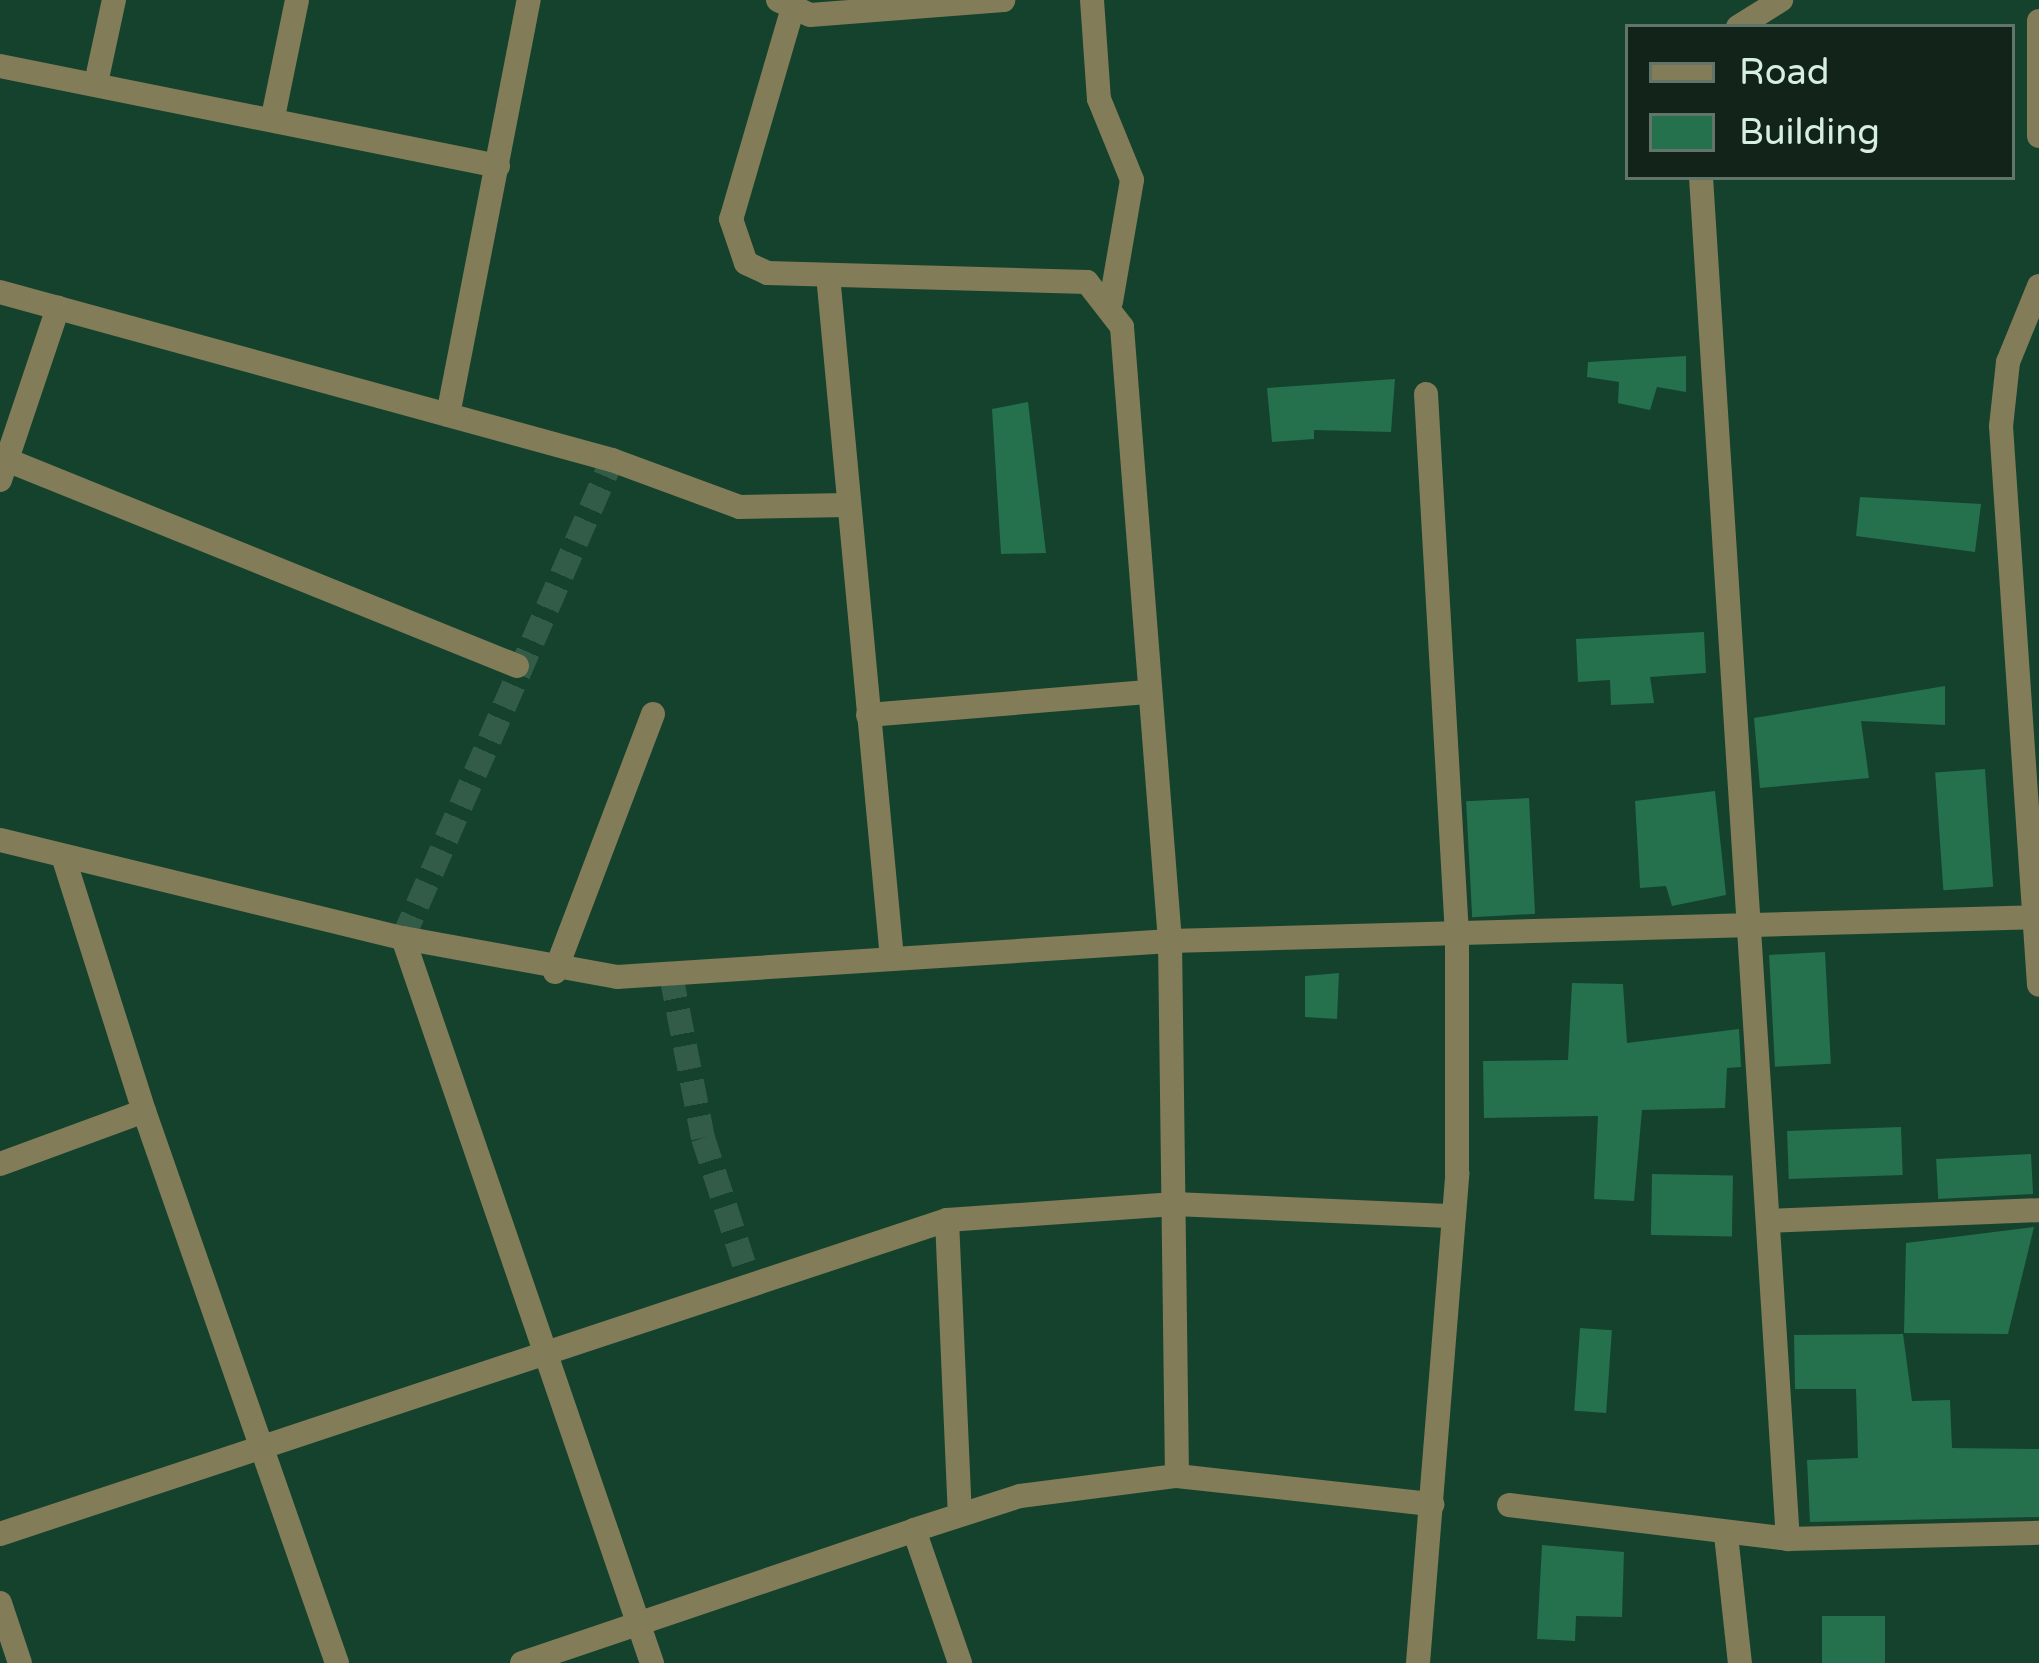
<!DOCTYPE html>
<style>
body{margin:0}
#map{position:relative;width:2039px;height:1663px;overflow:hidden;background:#15422d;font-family:"Varela Round",sans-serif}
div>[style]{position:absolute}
.building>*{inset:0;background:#25704d;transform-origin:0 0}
.street-tunnel>*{height:24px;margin-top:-12px;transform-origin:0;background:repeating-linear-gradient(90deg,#325c48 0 24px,transparent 0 36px)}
.street>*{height:24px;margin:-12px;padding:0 12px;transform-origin:12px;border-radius:12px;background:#827c58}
span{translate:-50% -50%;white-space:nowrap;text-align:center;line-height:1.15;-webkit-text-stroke:12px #12241a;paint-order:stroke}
.legend{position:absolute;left:1625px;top:24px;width:390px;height:156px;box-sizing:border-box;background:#12241a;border:3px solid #61756a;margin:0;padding:15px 21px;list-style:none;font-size:36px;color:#d7efe1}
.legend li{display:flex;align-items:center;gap:24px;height:60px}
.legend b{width:60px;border:3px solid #61756a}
</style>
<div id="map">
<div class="building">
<div style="clip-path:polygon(1686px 356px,1686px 392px,1657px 387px,1650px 410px,1618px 403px,1619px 382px,1587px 377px,1588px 362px)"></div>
<div style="clip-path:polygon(1395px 379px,1391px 432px,1314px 430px,1314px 439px,1272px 442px,1267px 388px)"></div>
<div style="clip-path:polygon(1028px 402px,1046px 553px,1001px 554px,992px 409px)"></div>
<div style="clip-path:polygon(1860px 497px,1981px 504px,1975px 552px,1856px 536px)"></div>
<div style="clip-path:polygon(1704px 632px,1706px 673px,1650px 677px,1654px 703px,1611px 705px,1610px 680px,1578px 682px,1576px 639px)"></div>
<div style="clip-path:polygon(1945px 686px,1945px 725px,1861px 721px,1869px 778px,1760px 788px,1754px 718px)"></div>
<div style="left:1985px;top:769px;width:118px;height:50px;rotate:86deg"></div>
<div style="clip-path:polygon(1715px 791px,1726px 895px,1672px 906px,1666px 886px,1640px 888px,1635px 801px)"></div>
<div style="left:1529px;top:798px;width:116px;height:63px;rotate:87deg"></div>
<div style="left:1825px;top:952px;width:112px;height:56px;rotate:87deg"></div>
<div style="clip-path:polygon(1339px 973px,1337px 1019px,1305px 1017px,1305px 976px)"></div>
<div style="clip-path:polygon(1572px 983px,1623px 984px,1627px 1043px,1739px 1029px,1741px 1067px,1727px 1068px,1725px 1108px,1642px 1110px,1634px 1201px,1594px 1199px,1598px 1116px,1484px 1118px,1483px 1061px,1568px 1060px)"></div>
<div style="left:1901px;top:1127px;width:48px;height:114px;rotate:88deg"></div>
<div style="left:2031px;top:1154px;width:40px;height:95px;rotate:87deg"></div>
<div style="left:1652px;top:1174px;width:81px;height:61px;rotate:1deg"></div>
<div style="clip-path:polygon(2034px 1227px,2008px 1334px,1904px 1333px,1906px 1243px)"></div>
<div style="left:1580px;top:1328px;width:32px;height:83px;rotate:4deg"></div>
<div style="clip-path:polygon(1903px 1334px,1912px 1401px,1950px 1400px,1952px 1448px,2039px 1449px,2039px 1517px,1810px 1522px,1807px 1460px,1858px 1458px,1856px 1389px,1795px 1389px,1794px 1335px)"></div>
<div style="clip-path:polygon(1542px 1545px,1624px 1552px,1622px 1617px,1576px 1616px,1575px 1641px,1537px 1639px)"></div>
<div style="left:1822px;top:1616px;width:63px;height:47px"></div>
</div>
<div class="street-tunnel">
<div style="left:403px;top:938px;width:522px;rotate:-66.38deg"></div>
<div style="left:671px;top:975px;width:166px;rotate:78.9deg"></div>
<div style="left:703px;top:1138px;width:152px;rotate:72deg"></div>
</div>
<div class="street">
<div style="left:778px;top:0;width:35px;rotate:25deg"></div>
<div style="left:810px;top:15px;width:194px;rotate:-4.4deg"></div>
<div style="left:1092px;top:0;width:99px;rotate:86deg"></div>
<div style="left:1099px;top:99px;width:87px;rotate:67.8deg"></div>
<div style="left:1132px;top:180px;width:123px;rotate:99.8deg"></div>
<div style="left:792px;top:11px;width:217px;rotate:106.3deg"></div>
<div style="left:731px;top:219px;width:46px;rotate:71.2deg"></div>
<div style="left:746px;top:263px;width:23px;rotate:25deg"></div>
<div style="left:767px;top:273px;width:320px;rotate:1.6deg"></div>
<div style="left:1087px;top:282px;width:57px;rotate:52.1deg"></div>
<div style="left:1122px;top:327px;width:616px;rotate:85.53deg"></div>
<div style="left:1170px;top:941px;width:535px;rotate:89.25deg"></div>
<div style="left:2039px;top:21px;width:115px;rotate:90deg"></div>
<div style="left:1738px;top:27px;width:51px;rotate:-32.1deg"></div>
<div style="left:0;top:66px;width:508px;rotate:11.35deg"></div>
<div style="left:96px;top:83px;width:85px;rotate:-77.8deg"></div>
<div style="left:273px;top:117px;width:119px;rotate:-78.4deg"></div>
<div style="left:1701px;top:177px;width:1365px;rotate:86.35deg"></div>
<div style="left:828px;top:275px;width:687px;rotate:84.65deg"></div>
<div style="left:2039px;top:286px;width:82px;rotate:112.2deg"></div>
<div style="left:2008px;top:362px;width:64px;rotate:96.2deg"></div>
<div style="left:2001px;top:426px;width:560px;rotate:86.11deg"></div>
<div style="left:0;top:292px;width:635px;rotate:15.35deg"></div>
<div style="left:612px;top:460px;width:136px;rotate:20.2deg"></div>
<div style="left:740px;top:507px;width:109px;rotate:-1.1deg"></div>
<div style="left:448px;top:415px;width:423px;rotate:-79deg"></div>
<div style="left:7px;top:460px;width:550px;rotate:21.99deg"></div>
<div style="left:0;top:480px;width:182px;rotate:-71.4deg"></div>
<div style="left:868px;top:715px;width:280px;rotate:-4.7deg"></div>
<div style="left:0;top:840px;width:415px;rotate:13.7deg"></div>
<div style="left:403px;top:938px;width:218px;rotate:10.3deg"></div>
<div style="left:617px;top:977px;width:554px;rotate:-3.72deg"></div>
<div style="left:1170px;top:941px;width:869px;rotate:-1.58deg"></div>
<div style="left:64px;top:859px;width:264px;rotate:72.4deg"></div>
<div style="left:403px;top:938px;width:767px;rotate:71.05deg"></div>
<div style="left:555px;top:972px;width:276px;rotate:-69.2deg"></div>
<div style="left:0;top:1164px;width:153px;rotate:-20.2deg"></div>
<div style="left:144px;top:1111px;width:585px;rotate:70.73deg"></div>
<div style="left:947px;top:1220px;width:294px;rotate:87.5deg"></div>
<div style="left:1768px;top:1221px;width:271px;rotate:-2.3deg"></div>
<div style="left:1509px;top:1505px;width:281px;rotate:6.9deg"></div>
<div style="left:1788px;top:1539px;width:251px;rotate:-1.4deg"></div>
<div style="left:914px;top:1530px;width:111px;rotate:-17.8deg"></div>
<div style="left:1020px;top:1496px;width:158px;rotate:-7.3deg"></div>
<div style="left:1177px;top:1476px;width:257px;rotate:6.3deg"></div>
<div style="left:0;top:1534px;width:998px;rotate:-18.34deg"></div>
<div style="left:947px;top:1220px;width:228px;rotate:-4deg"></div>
<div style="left:1174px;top:1204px;width:280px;rotate:2.5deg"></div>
<div style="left:1726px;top:1535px;width:129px;rotate:83.8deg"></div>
<div style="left:0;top:1603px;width:63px;rotate:71.6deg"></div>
<div style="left:522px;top:1663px;width:414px;rotate:-18.7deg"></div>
<div style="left:914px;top:1530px;width:141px;rotate:70.9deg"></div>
<div style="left:1418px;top:1663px;width:492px;rotate:-85.4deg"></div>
<div style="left:1457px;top:1173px;width:238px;rotate:-90deg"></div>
<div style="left:1457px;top:935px;width:542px;rotate:-93.28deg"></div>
</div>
<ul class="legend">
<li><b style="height:15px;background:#827c58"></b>Road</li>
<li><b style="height:33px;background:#25704d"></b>Building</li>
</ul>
</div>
